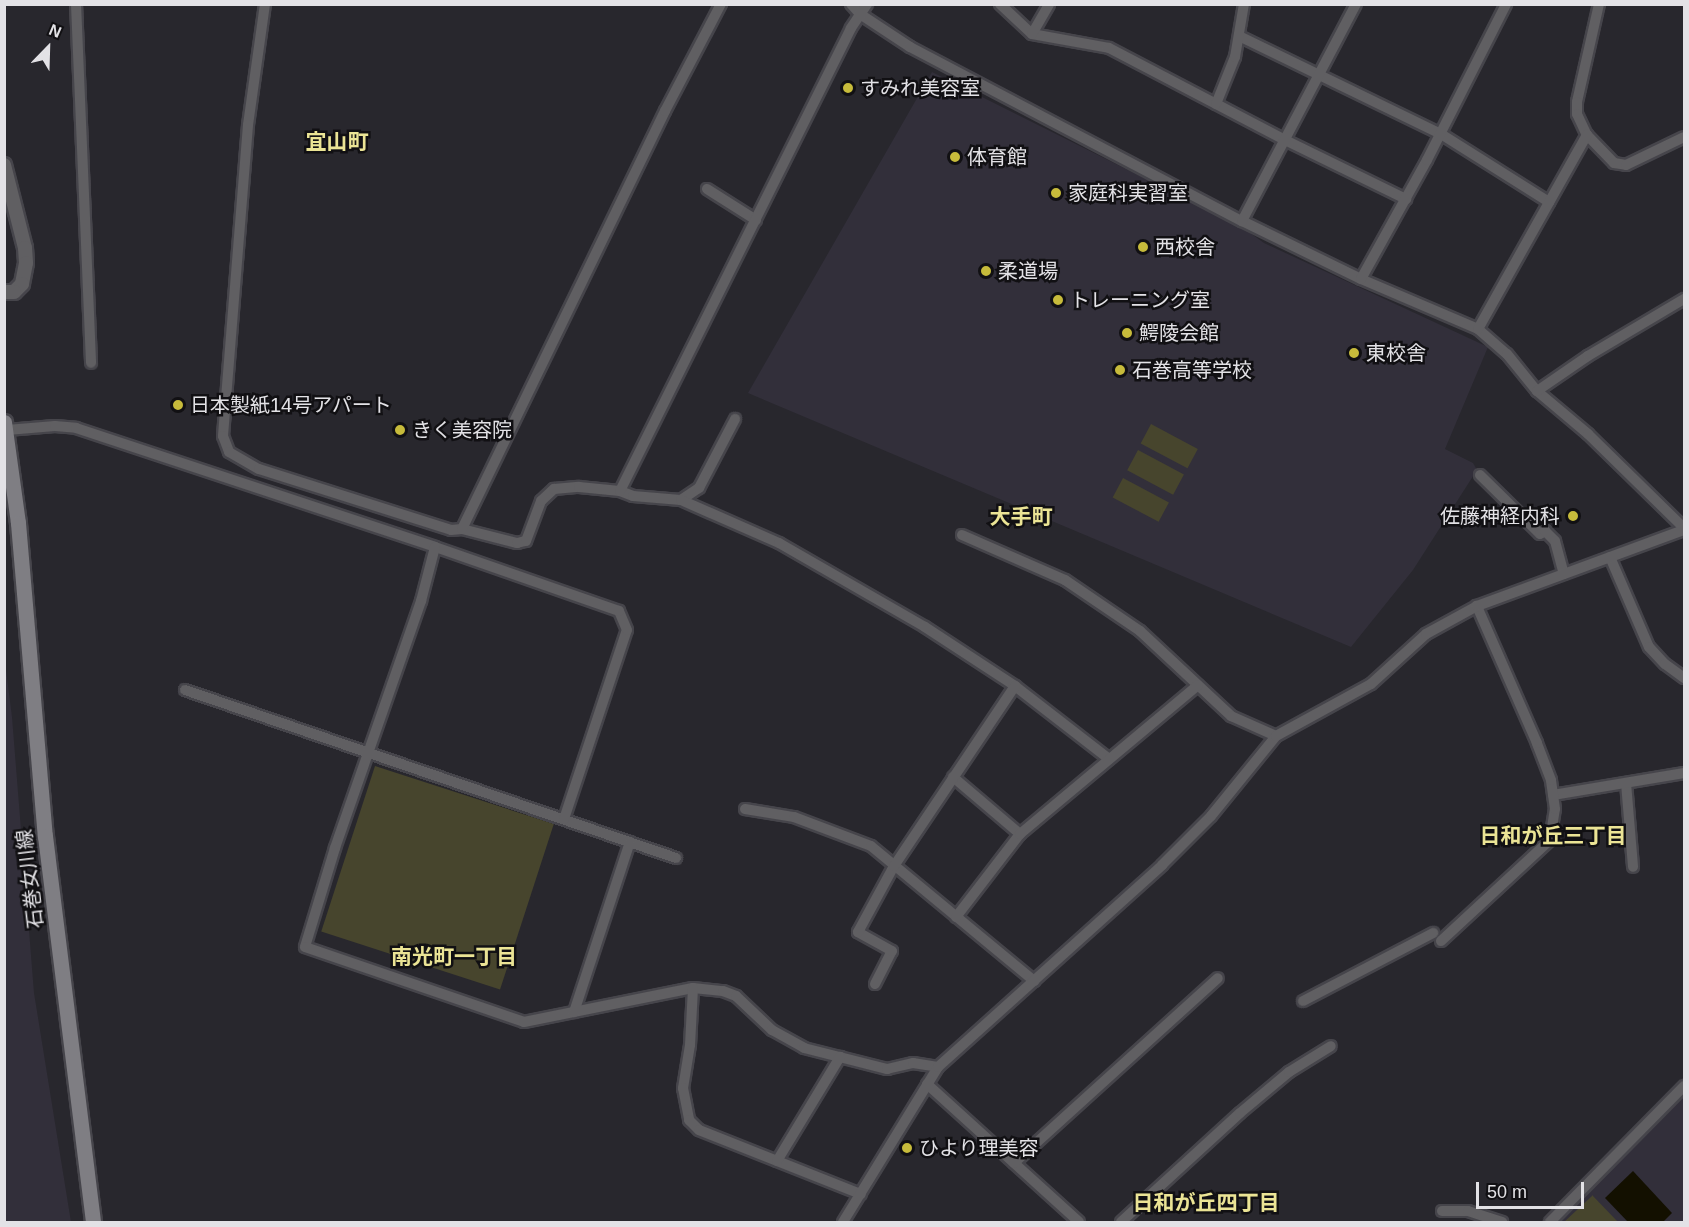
<!DOCTYPE html>
<meta charset="utf-8">
<style>
body{margin:0}
#map{position:relative;width:1689px;height:1227px;overflow:hidden;background:#28272d;font-family:Helvetica,"Noto Sans JP",sans-serif}
div>[style]{position:absolute}
.built>*{inset:0;background:#322f3a}
.green>*{inset:0;background:#47452d;transform-origin:0 0}
.water>*{inset:0;background:#131000}
.roads{filter:drop-shadow(2px 0 #46454b) drop-shadow(-2px 0 #46454b) drop-shadow(0 2px #46454b) drop-shadow(0 -2px #46454b)}
.minor>*{height:10px;margin:-5px;padding:0 5px;transform-origin:5px;border-radius:5px;background:#605f62}
.tertiary>*{height:14px;margin:-7px;padding:0 7px;transform-origin:7px;border-radius:7px;background:#605f62}
.secondary>*{height:15px;margin:-7.5px;padding:0 7.5px;transform-origin:7.5px;border-radius:7.5px;background:#7f7e83}
.dots>*{width:16px;height:16px;translate:-50% -50%;box-sizing:border-box;border:3px solid #111013;border-radius:50%}
span{translate:-50% -50%;white-space:nowrap;text-align:center;line-height:1.15;-webkit-text-stroke:5px #111013;paint-order:stroke}
.poi-label{font-size:20px;color:#e3e2e6}
.left{translate:0 -50%;text-align:left}
.right{translate:-100% -50%;text-align:right}
.street-label{font-size:20px;color:#e3e2e6}
.neighbourhood-label{font-size:21px;color:#ebe495;font-weight:700}
.frame{position:absolute;inset:0;border:6px solid #e3e2e6;pointer-events:none}
.north{position:absolute;left:18px;top:18px;width:60px;height:60px;-webkit-text-stroke:4px #111013;paint-order:stroke;rotate:23deg;font-size:16px;font-weight:700;line-height:24px;text-align:center;color:#e3e2e6}
.north::after{content:'';display:block;margin:auto;width:21px;height:27px;background:#e3e2e6;clip-path:polygon(50% 0,100% 100%,50% 72%,0 100%)}
.scale{position:absolute;left:1476px;top:1182px;width:108px;height:27px;box-sizing:border-box;border:3px solid #e3e2e6;border-top:0;padding-left:8px;font-size:18px;line-height:21px;white-space:nowrap;color:#e3e2e6;-webkit-text-stroke:4px #111013;paint-order:stroke}
</style>
<div id="map">
<div class="built">
<div style="clip-path:polygon(932px 72px,1242px 227px,1264px 243px,1488px 347px,1445px 449px,1473px 463px,1477px 470px,1413px 570px,1351px 647px,748px 393px)"></div>
<div style="clip-path:polygon(5px 662px,12px 717px,34px 993px,71px 1222px,5px 1222px)"></div>
<div style="clip-path:polygon(1684px 1097px,1684px 1222px,1558px 1222px)"></div>
</div>
<div class="green">
<div style="left:1151px;top:424px;width:53px;height:22px;rotate:28deg"></div>
<div style="left:1138px;top:450px;width:52px;height:23px;rotate:28deg"></div>
<div style="left:1123px;top:478px;width:52px;height:22px;rotate:28deg"></div>
<div style="left:375px;top:766px;width:188px;height:174px;rotate:18deg"></div>
<div style="clip-path:polygon(1592px 1195px,1618px 1222px,1564px 1222px,1592px 1196px)"></div>
</div>
<div class="water">
<div style="clip-path:polygon(1633px 1171px,1672px 1213px,1663px 1222px,1628px 1222px,1605px 1198px)"></div>
</div>
<div class="roads">
<div class="minor">
<div style="left:76px;top:4px;width:359px;rotate:87.6deg"></div>
<div style="left:265px;top:4px;width:122px;rotate:98deg"></div>
<div style="left:248px;top:125px;width:312px;rotate:94.6deg"></div>
<div style="left:223px;top:436px;width:17px;rotate:69deg"></div>
<div style="left:229px;top:452px;width:34px;rotate:30deg"></div>
<div style="left:259px;top:469px;width:201px;rotate:17.6deg"></div>
<div style="left:451px;top:530px;width:11px;rotate:-5deg"></div>
<div style="left:462px;top:529px;width:57px;rotate:14.3deg"></div>
<div style="left:517px;top:543px;width:9px;rotate:-13deg"></div>
<div style="left:526px;top:541px;width:43px;rotate:-69.4deg"></div>
<div style="left:541px;top:501px;width:18px;rotate:-43deg"></div>
<div style="left:554px;top:489px;width:25px;rotate:-5deg"></div>
<div style="left:579px;top:487px;width:41px;rotate:5.6deg"></div>
<div style="left:620px;top:491px;width:14px;rotate:21deg"></div>
<div style="left:633px;top:496px;width:48px;rotate:4.8deg"></div>
<div style="left:681px;top:500px;width:22px;rotate:-34deg"></div>
<div style="left:699px;top:488px;width:78px;rotate:-62.4deg"></div>
<div style="left:851px;top:4px;width:13px;rotate:48deg"></div>
<div style="left:860px;top:14px;width:60px;rotate:33.4deg"></div>
<div style="left:910px;top:47px;width:375px;rotate:27.7deg"></div>
<div style="left:1242px;top:221px;width:132px;rotate:26deg"></div>
<div style="left:1361px;top:279px;width:127px;rotate:23.1deg"></div>
<div style="left:1478px;top:329px;width:38px;rotate:41deg"></div>
<div style="left:1507px;top:354px;width:48px;rotate:51deg"></div>
<div style="left:1537px;top:391px;width:67px;rotate:40.1deg"></div>
<div style="left:1588px;top:434px;width:134px;rotate:44.4deg"></div>
<div style="left:1000px;top:4px;width:44px;rotate:43.2deg"></div>
<div style="left:1032px;top:34px;width:78px;rotate:10.3deg"></div>
<div style="left:1109px;top:48px;width:199px;rotate:27.6deg"></div>
<div style="left:1285px;top:140px;width:135px;rotate:26deg"></div>
<div style="left:1599px;top:4px;width:100px;rotate:102.7deg"></div>
<div style="left:1577px;top:102px;width:12px;rotate:90deg"></div>
<div style="left:1577px;top:114px;width:23px;rotate:65deg"></div>
<div style="left:1587px;top:135px;width:39px;rotate:46deg"></div>
<div style="left:1614px;top:163px;width:12px;rotate:9deg"></div>
<div style="left:1626px;top:165px;width:64px;rotate:-25.8deg"></div>
<div style="left:1032px;top:34px;width:34px;rotate:-60deg"></div>
<div style="left:1239px;top:36px;width:225px;rotate:25.9deg"></div>
<div style="left:1441px;top:134px;width:128px;rotate:32.2deg"></div>
<div style="left:1216px;top:104px;width:51px;rotate:-68deg"></div>
<div style="left:1235px;top:57px;width:54px;rotate:-80.4deg"></div>
<div style="left:707px;top:189px;width:58px;rotate:32.3deg"></div>
<div style="left:1242px;top:221px;width:245px;rotate:-62.3deg"></div>
<div style="left:1361px;top:279px;width:136px;rotate:-61deg"></div>
<div style="left:1427px;top:160px;width:175px;rotate:-63.1deg"></div>
<div style="left:1478px;top:329px;width:223px;rotate:-60.7deg"></div>
<div style="left:1537px;top:391px;width:62px;rotate:-34.5deg"></div>
<div style="left:1588px;top:356px;width:112px;rotate:-30.7deg"></div>
<div style="left:7px;top:430px;width:48px;rotate:-4.8deg"></div>
<div style="left:55px;top:426px;width:21px;rotate:5deg"></div>
<div style="left:76px;top:428px;width:378px;rotate:18.3deg"></div>
<div style="left:1480px;top:475px;width:84px;rotate:44.5deg"></div>
<div style="left:1540px;top:534px;width:6px;rotate:-31deg"></div>
<div style="left:1545px;top:531px;width:14px;rotate:45deg"></div>
<div style="left:1555px;top:541px;width:34px;rotate:75deg"></div>
<div style="left:620px;top:491px;width:517px;rotate:-63.48deg"></div>
<div style="left:851px;top:28px;width:29px;rotate:-56deg"></div>
<div style="left:681px;top:500px;width:107px;rotate:23.7deg"></div>
<div style="left:779px;top:543px;width:168px;rotate:29.9deg"></div>
<div style="left:925px;top:627px;width:108px;rotate:33.2deg"></div>
<div style="left:1015px;top:686px;width:119px;rotate:37.8deg"></div>
<div style="left:462px;top:529px;width:465px;rotate:-64.1deg"></div>
<div style="left:665px;top:111px;width:121px;rotate:-62.4deg"></div>
<div style="left:962px;top:535px;width:112px;rotate:23.6deg"></div>
<div style="left:1065px;top:580px;width:91px;rotate:34.2deg"></div>
<div style="left:1140px;top:631px;width:125px;rotate:43deg"></div>
<div style="left:1231px;top:716px;width:49px;rotate:24deg"></div>
<div style="left:1610px;top:557px;width:98px;rotate:66.6deg"></div>
<div style="left:1649px;top:647px;width:23px;rotate:47deg"></div>
<div style="left:1665px;top:664px;width:24px;rotate:36deg"></div>
<div style="left:185px;top:690px;width:519px;rotate:18.89deg"></div>
<div style="left:953px;top:777px;width:88px;rotate:40.4deg"></div>
<div style="left:1626px;top:783px;width:84px;rotate:85.2deg"></div>
<div style="left:1553px;top:795px;width:133px;rotate:-9.5deg"></div>
<div style="left:745px;top:809px;width:50px;rotate:9.3deg"></div>
<div style="left:794px;top:817px;width:82px;rotate:20.6deg"></div>
<div style="left:871px;top:846px;width:212px;rotate:39.6deg"></div>
<div style="left:564px;top:819px;width:199px;rotate:-71.6deg"></div>
<div style="left:627px;top:630px;width:21px;rotate:-113deg"></div>
<div style="left:619px;top:611px;width:195px;rotate:-160.8deg"></div>
<div style="left:435px;top:547px;width:56px;rotate:104.5deg"></div>
<div style="left:421px;top:601px;width:262px;rotate:109.2deg"></div>
<div style="left:335px;top:848px;width:103px;rotate:106.9deg"></div>
<div style="left:305px;top:947px;width:231px;rotate:18.9deg"></div>
<div style="left:524px;top:1022px;width:172px;rotate:-11.4deg"></div>
<div style="left:693px;top:988px;width:30px;rotate:6deg"></div>
<div style="left:723px;top:991px;width:14px;rotate:21deg"></div>
<div style="left:736px;top:996px;width:50px;rotate:43.4deg"></div>
<div style="left:772px;top:1030px;width:37px;rotate:29deg"></div>
<div style="left:804px;top:1048px;width:86px;rotate:14.2deg"></div>
<div style="left:887px;top:1069px;width:27px;rotate:-13deg"></div>
<div style="left:913px;top:1063px;width:25px;rotate:9deg"></div>
<div style="left:956px;top:917px;width:105px;rotate:-52.4deg"></div>
<div style="left:1020px;top:834px;width:232px;rotate:-39.9deg"></div>
<div style="left:1441px;top:941px;width:149px;rotate:-42.8deg"></div>
<div style="left:1550px;top:840px;width:31px;rotate:-81deg"></div>
<div style="left:1555px;top:809px;width:29px;rotate:-98deg"></div>
<div style="left:1551px;top:780px;width:40px;rotate:-111deg"></div>
<div style="left:1537px;top:743px;width:150px;rotate:-113.7deg"></div>
<div style="left:875px;top:984px;width:37px;rotate:-63deg"></div>
<div style="left:892px;top:951px;width:39px;rotate:-151deg"></div>
<div style="left:858px;top:932px;width:75px;rotate:-61.4deg"></div>
<div style="left:894px;top:866px;width:217px;rotate:-56.1deg"></div>
<div style="left:693px;top:988px;width:57px;rotate:93deg"></div>
<div style="left:690px;top:1045px;width:44px;rotate:99.2deg"></div>
<div style="left:683px;top:1088px;width:33px;rotate:79deg"></div>
<div style="left:689px;top:1120px;width:14px;rotate:45deg"></div>
<div style="left:699px;top:1130px;width:174px;rotate:21.6deg"></div>
<div style="left:1303px;top:1001px;width:147px;rotate:-27.6deg"></div>
<div style="left:574px;top:1012px;width:179px;rotate:-71.8deg"></div>
<div style="left:927px;top:1084px;width:205px;rotate:42.2deg"></div>
<div style="left:777px;top:1161px;width:122px;rotate:-58.8deg"></div>
<div style="left:1014px;top:1163px;width:275px;rotate:-42.2deg"></div>
<div style="left:1442px;top:1211px;width:26px"></div>
<div style="left:1468px;top:1211px;width:36px;rotate:18deg"></div>
<div style="left:843px;top:1222px;width:182px;rotate:-58.5deg"></div>
<div style="left:938px;top:1067px;width:302px;rotate:-42deg"></div>
<div style="left:1162px;top:865px;width:69px;rotate:-45deg"></div>
<div style="left:1211px;top:816px;width:103px;rotate:-50.9deg"></div>
<div style="left:1276px;top:736px;width:108px;rotate:-28.7deg"></div>
<div style="left:1371px;top:684px;width:74px;rotate:-42.3deg"></div>
<div style="left:1426px;top:634px;width:58px;rotate:-28.8deg"></div>
<div style="left:1477px;top:606px;width:221px;rotate:-20.2deg"></div>
<div style="left:1121px;top:1222px;width:161px;rotate:-42.5deg"></div>
<div style="left:1240px;top:1113px;width:64px;rotate:-39.9deg"></div>
<div style="left:1289px;top:1072px;width:49px;rotate:-31.8deg"></div>
<div style="left:1550px;top:1222px;width:191px;rotate:-45.4deg"></div>
</div>
<div class="tertiary">
<div style="left:4px;top:165px;width:86px;rotate:75.8deg"></div>
<div style="left:25px;top:248px;width:15px;rotate:86deg"></div>
<div style="left:26px;top:263px;width:21px;rotate:101deg"></div>
<div style="left:22px;top:284px;width:11px;rotate:135deg"></div>
<div style="left:14px;top:292px;width:10px;rotate:180deg"></div>
</div>
<div class="secondary">
<div style="left:4px;top:422px;width:102px;rotate:82.1deg"></div>
<div style="left:18px;top:523px;width:314px;rotate:85.1deg"></div>
<div style="left:45px;top:836px;width:389px;rotate:82.9deg"></div>
</div>
</div>
<div class="dots">
<div style="left:848px;top:88px;background:#c7bb3b"></div>
<div style="left:955px;top:157px;background:#c7bb3b"></div>
<div style="left:1056px;top:193px;background:#c7bb3b"></div>
<div style="left:1143px;top:247px;background:#c7bb3b"></div>
<div style="left:986px;top:271px;background:#c7bb3b"></div>
<div style="left:1058px;top:300px;background:#c7bb3b"></div>
<div style="left:1127px;top:333px;background:#c7bb3b"></div>
<div style="left:1354px;top:353px;background:#c7bb3b"></div>
<div style="left:1120px;top:370px;background:#c7bb3b"></div>
<div style="left:178px;top:405px;background:#c7bb3b"></div>
<div style="left:400px;top:430px;background:#c7bb3b"></div>
<div style="left:1573px;top:516px;background:#c7bb3b"></div>
<div style="left:907px;top:1148px;background:#c7bb3b"></div>
</div>
<div class="poi-label">
<span class="left" style="left:860px;top:88px">すみれ美容室</span>
<span class="left" style="left:967px;top:157px">体育館</span>
<span class="left" style="left:1068px;top:193px">家庭科実習室</span>
<span class="left" style="left:1155px;top:247px">西校舎</span>
<span class="left" style="left:998px;top:271px">柔道場</span>
<span class="left" style="left:1070px;top:300px">トレーニング室</span>
<span class="left" style="left:1139px;top:333px">鰐陵会館</span>
<span class="left" style="left:1366px;top:353px">東校舎</span>
<span class="left" style="left:1132px;top:370px">石巻高等学校</span>
<span class="left" style="left:190px;top:405px">日本製紙14号アパート</span>
<span class="left" style="left:412px;top:430px">きく美容院</span>
<span class="right" style="left:1560px;top:516px">佐藤神経内科</span>
<span class="left" style="left:919px;top:1148px">ひより理美容</span>
</div>
<div class="street-label">
<span style="left:30px;top:879px;rotate:-97deg">石巻女川線</span>
</div>
<div class="neighbourhood-label">
<span style="left:337px;top:142px">宜山町</span>
<span style="left:1021px;top:517px">大手町</span>
<span style="left:1553px;top:836px">日和が丘三丁目</span>
<span style="left:454px;top:957px">南光町一丁目</span>
<span style="left:1206px;top:1203px">日和が丘四丁目</span>
</div>
<div class="frame"></div>
<div class="north">N</div>
<div class="scale">50 m</div>
</div>
